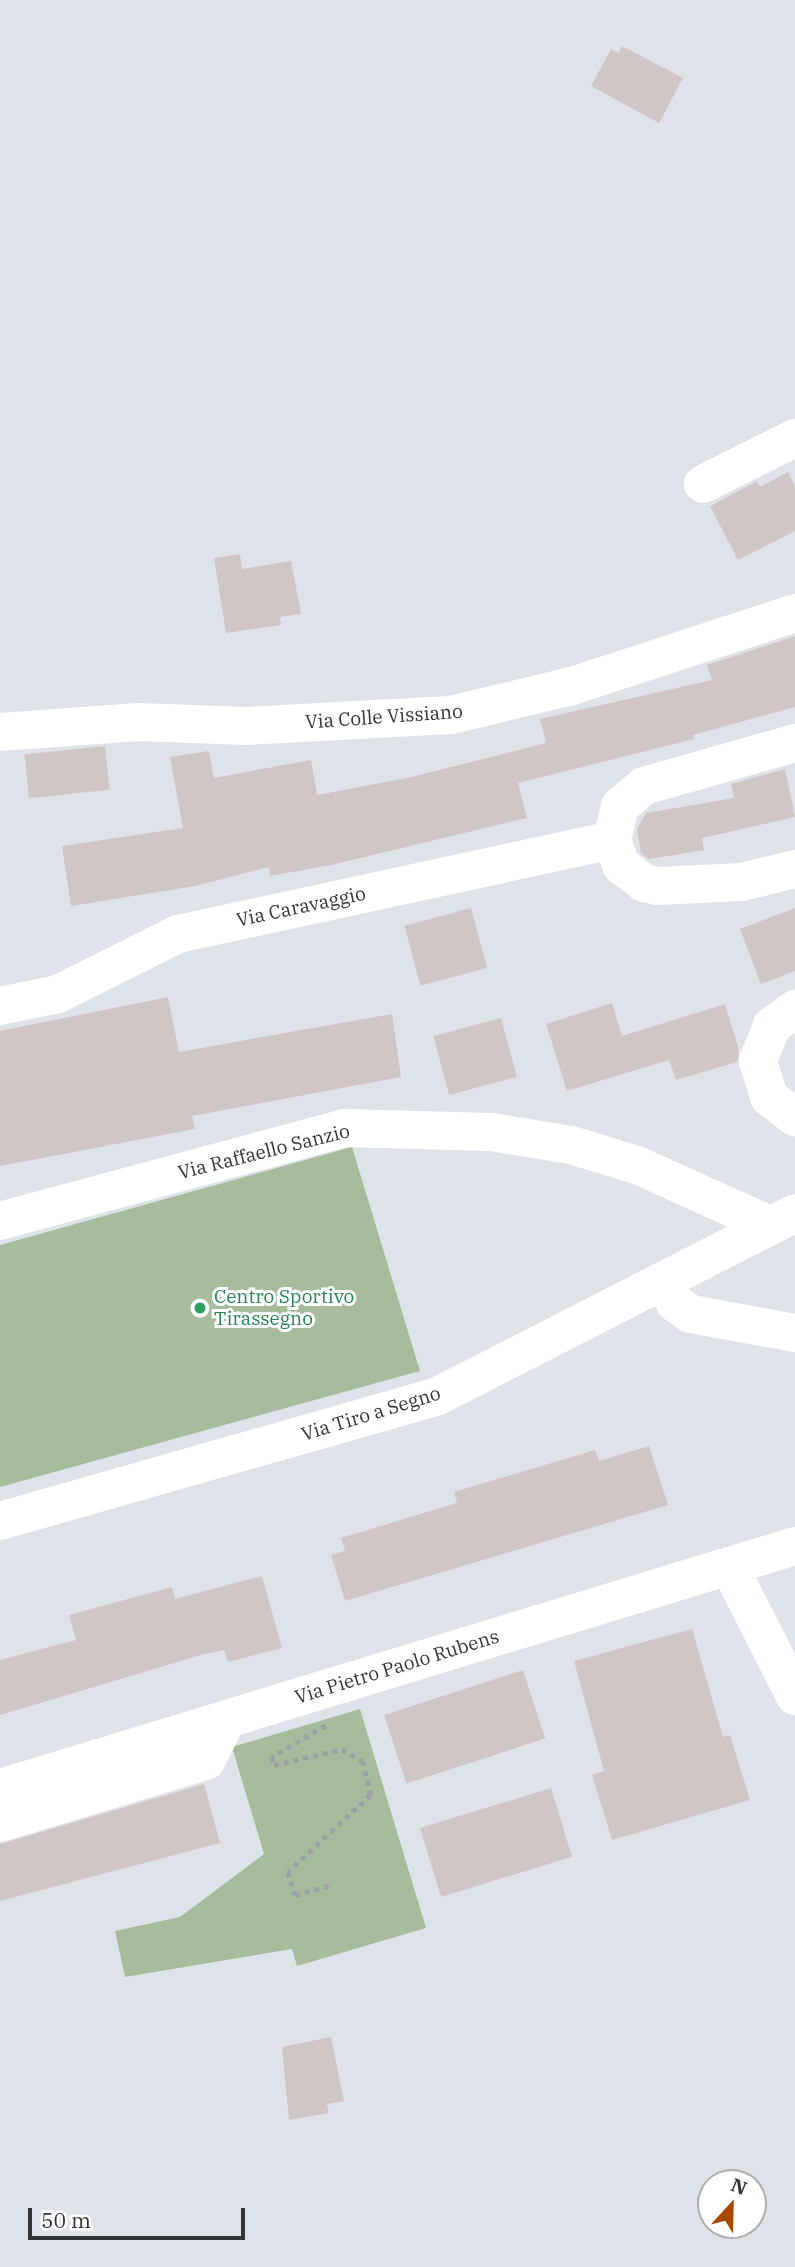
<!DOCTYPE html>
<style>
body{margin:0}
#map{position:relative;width:795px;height:2267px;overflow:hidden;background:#dee3ea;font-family:"IBM Plex Serif",serif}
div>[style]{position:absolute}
.green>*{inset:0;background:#a7bc9d}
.building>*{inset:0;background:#d0c6c5;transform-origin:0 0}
.path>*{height:4.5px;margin-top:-2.25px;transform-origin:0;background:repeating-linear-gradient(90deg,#9da1a6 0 5px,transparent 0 10px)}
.minor>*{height:38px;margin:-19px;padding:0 19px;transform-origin:19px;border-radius:19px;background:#fff}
.major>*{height:38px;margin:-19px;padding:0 19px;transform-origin:19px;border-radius:19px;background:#fff}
.dots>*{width:19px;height:19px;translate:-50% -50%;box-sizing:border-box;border:4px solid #fff;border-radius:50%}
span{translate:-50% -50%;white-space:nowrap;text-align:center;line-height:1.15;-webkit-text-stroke:6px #fff;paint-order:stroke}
.street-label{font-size:19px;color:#333538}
.leisure-label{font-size:19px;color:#27864d}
.left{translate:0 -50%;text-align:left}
.north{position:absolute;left:697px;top:2169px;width:70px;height:70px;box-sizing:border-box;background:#fff;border:2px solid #adaeaf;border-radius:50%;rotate:22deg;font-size:19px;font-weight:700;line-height:28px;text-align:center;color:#333538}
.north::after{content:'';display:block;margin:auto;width:24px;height:32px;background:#a84700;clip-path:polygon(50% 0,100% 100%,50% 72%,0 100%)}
.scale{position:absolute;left:28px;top:2208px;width:217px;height:32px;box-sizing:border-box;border:4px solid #333538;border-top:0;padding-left:9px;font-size:21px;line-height:24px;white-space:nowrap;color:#333538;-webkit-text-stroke:5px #fff;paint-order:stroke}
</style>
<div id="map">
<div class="green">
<div style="clip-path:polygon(352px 1147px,420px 1371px,0 1487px,0 1245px)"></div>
<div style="clip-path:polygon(360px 1709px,426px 1928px,297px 1966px,292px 1949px,125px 1977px,115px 1931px,180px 1917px,264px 1854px,232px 1747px)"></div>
</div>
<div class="building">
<div style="clip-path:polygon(622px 46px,683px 78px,659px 123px,591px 86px,611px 49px,619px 53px)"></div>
<div style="clip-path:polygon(788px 472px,795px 486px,795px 531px,738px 560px,710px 506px,757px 481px,760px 487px)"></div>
<div style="clip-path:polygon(240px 554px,242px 569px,291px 561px,301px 614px,280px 617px,281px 625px,226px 633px,214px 558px)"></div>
<div style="clip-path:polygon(795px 636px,795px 707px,693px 735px,694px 739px,518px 783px,527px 818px,331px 865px,270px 876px,269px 867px,195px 886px,71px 906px,62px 846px,183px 828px,170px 757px,209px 751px,214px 778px,311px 760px,317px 795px,412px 777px,546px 743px,540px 719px,712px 680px,707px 665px)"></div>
<div style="left:105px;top:746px;width:44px;height:81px;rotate:84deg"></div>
<div style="clip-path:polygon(785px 769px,795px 817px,702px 838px,704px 850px,649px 859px,641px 853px,637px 829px,646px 813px,734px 798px,731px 784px)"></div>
<div style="left:471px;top:908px;width:62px;height:69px;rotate:75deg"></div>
<div style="clip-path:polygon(795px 908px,795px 971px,761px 984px,740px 929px)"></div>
<div style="clip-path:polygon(168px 997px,179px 1052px,392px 1014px,401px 1077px,192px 1116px,195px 1129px,0 1166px,0 1031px)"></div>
<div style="clip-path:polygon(612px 1003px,622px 1036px,725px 1004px,739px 1050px,737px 1062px,676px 1080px,669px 1060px,567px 1091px,546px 1024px)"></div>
<div style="left:501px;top:1018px;width:61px;height:70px;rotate:75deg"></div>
<div style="clip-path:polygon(649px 1446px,668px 1505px,345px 1601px,331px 1555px,345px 1551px,341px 1538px,457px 1503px,454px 1492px,595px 1450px,599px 1461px)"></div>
<div style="clip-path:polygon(262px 1576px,282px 1648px,228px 1662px,224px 1650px,201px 1655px,0 1715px,0 1660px,76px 1640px,69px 1615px,172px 1587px,175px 1599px)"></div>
<div style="clip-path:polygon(692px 1629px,723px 1737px,730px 1735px,750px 1800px,612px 1840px,592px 1775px,604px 1771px,574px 1661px)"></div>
<div style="left:523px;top:1670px;width:72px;height:146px;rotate:72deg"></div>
<div style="clip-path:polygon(204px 1784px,220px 1843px,0 1901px,0 1844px)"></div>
<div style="left:551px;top:1788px;width:72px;height:137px;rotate:73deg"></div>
<div style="clip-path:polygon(331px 2037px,344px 2101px,327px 2104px,329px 2113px,289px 2120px,282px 2047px)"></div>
</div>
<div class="path">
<div style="left:326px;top:1726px;width:62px;rotate:150.1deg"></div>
<div style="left:272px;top:1757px;width:8px;rotate:76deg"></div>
<div style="left:274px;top:1765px;width:70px;rotate:-13.2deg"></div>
<div style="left:342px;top:1749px;width:24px;rotate:30deg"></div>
<div style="left:363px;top:1761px;width:35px;rotate:77deg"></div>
<div style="left:371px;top:1795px;width:113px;rotate:137.1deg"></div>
<div style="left:288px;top:1872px;width:24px;rotate:73deg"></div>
<div style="left:295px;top:1895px;width:35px;rotate:-15deg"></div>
</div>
<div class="minor">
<div style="left:703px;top:484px;width:103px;rotate:-26.6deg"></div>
<div style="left:0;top:732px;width:139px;rotate:-4.1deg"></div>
<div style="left:139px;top:722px;width:107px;rotate:2.1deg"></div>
<div style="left:246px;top:726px;width:205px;rotate:-3.1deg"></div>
<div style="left:451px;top:715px;width:124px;rotate:-13.5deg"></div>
<div style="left:572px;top:686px;width:235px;rotate:-18.1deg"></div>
<div style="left:795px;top:743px;width:157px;rotate:164.1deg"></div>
<div style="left:644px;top:786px;width:31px;rotate:140deg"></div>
<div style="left:620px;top:806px;width:35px;rotate:103deg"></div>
<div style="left:612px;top:840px;width:27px;rotate:70deg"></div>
<div style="left:621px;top:865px;width:29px;rotate:38deg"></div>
<div style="left:644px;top:883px;width:13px;rotate:13deg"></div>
<div style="left:657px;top:886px;width:85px;rotate:-2.7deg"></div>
<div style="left:742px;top:882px;width:55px;rotate:-13.8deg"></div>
<div style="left:0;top:1006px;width:59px;rotate:-11.7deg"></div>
<div style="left:58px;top:994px;width:134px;rotate:-26.6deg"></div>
<div style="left:178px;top:934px;width:444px;rotate:-12.2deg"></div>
<div style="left:795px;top:1009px;width:29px;rotate:144deg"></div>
<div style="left:772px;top:1026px;width:38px;rotate:112deg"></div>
<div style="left:758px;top:1061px;width:38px;rotate:73deg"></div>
<div style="left:769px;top:1097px;width:33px;rotate:38deg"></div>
<div style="left:0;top:1221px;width:356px;rotate:-15.1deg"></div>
<div style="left:344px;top:1128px;width:147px;rotate:1.6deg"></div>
<div style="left:491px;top:1132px;width:81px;rotate:9.2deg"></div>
<div style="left:571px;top:1145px;width:69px;rotate:16.9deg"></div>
<div style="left:637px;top:1165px;width:146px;rotate:24.3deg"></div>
<div style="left:662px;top:1281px;width:26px;rotate:59deg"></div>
<div style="left:675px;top:1303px;width:19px;rotate:35deg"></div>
<div style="left:691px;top:1314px;width:106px;rotate:10.4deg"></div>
<div style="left:729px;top:1566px;width:146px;rotate:63.1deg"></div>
<div style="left:0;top:1788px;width:831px;rotate:-16.93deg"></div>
<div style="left:0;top:1823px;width:215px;rotate:-16.8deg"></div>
<div style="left:206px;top:1761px;width:47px;rotate:-63.4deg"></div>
</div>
<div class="major">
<div style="left:0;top:1521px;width:453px;rotate:-15.9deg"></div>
<div style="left:436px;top:1397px;width:403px;rotate:-27.1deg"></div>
</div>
<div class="dots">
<div style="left:200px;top:1308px;background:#2e9e5b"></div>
</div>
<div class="street-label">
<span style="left:384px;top:717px;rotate:-4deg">Via Colle Vissiano</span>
<span style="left:301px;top:907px;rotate:-12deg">Via Caravaggio</span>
<span style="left:264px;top:1152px;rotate:-14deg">Via Raffaello Sanzio</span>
<span style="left:371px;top:1414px;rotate:-17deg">Via Tiro a Segno</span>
<span style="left:397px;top:1667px;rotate:-17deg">Via Pietro Paolo Rubens</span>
</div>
<div class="leisure-label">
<span class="left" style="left:214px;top:1308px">Centro Sportivo<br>Tirassegno</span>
</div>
<div class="north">N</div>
<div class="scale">50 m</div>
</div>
